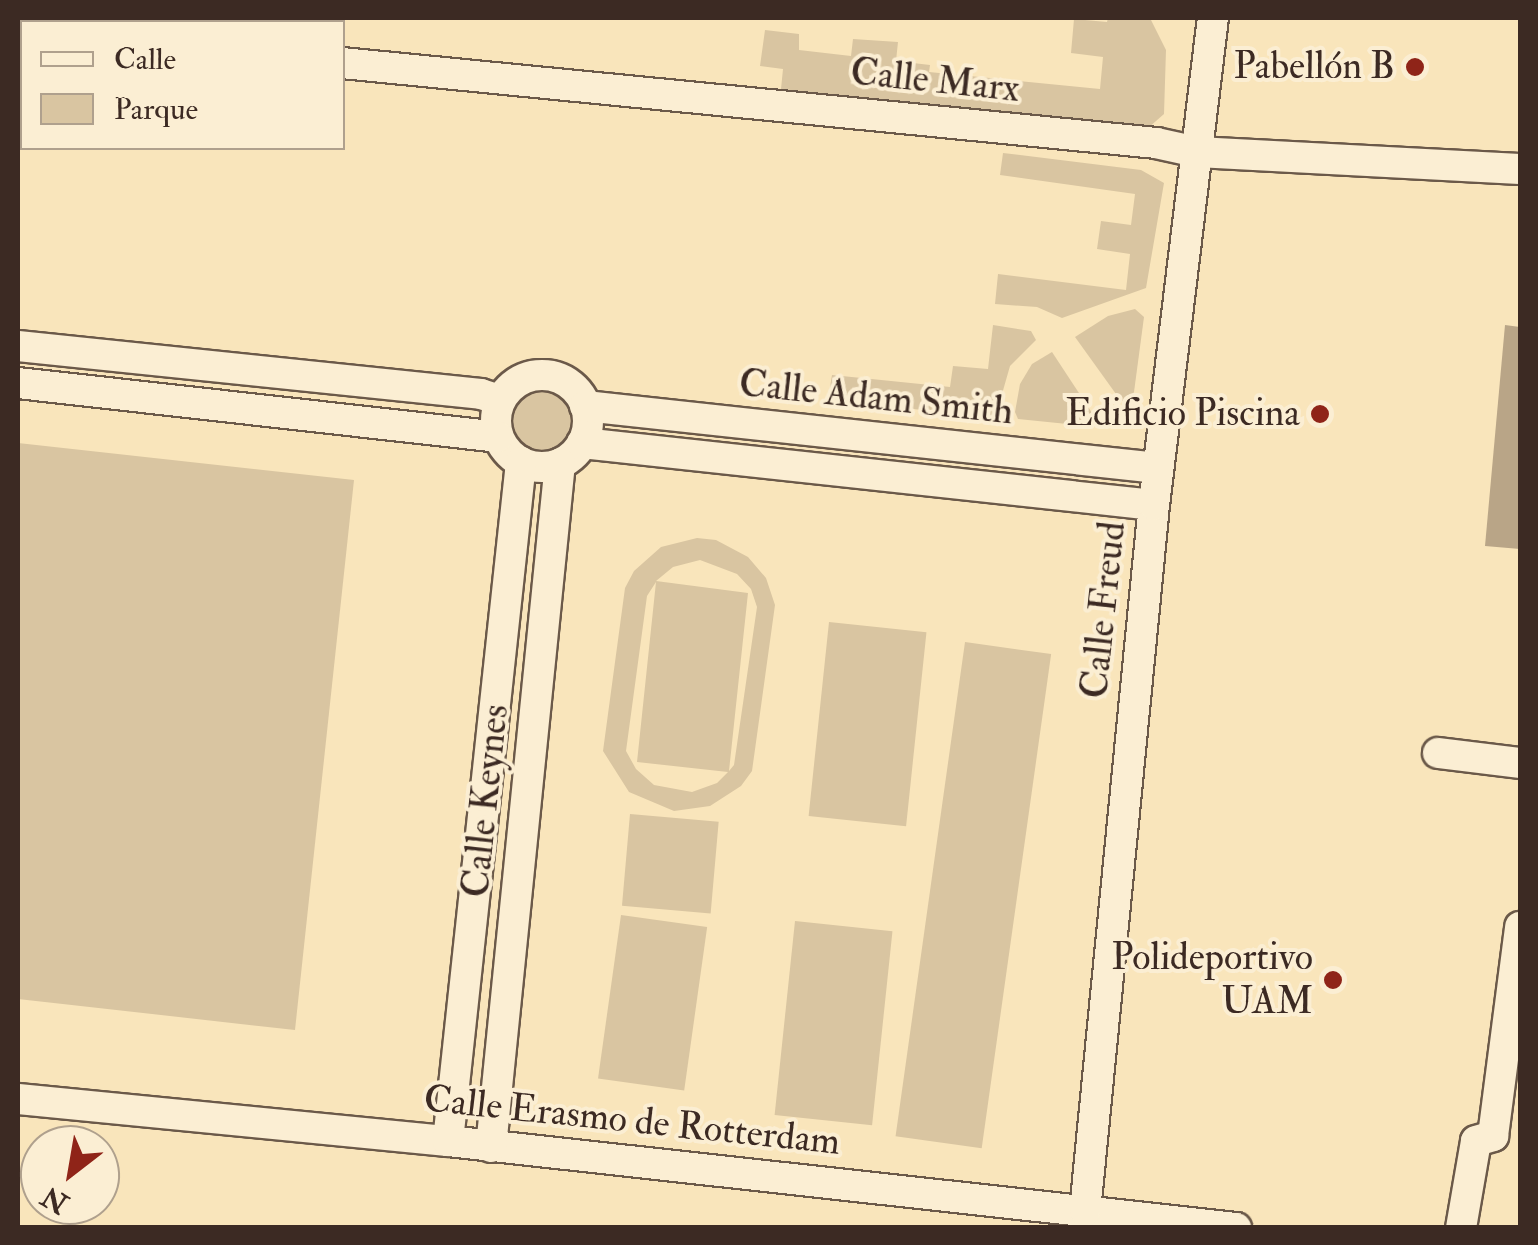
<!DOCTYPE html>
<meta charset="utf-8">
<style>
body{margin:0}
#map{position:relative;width:1538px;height:1245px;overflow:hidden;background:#f9e5bb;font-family:"IM FELL Double Pica",serif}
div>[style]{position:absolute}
.green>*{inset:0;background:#d9c5a1;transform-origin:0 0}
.round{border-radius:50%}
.water>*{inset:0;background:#b9a587}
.roads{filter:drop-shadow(2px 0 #6b5949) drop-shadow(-2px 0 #6b5949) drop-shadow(0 2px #6b5949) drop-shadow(0 -2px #6b5949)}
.street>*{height:30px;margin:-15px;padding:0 15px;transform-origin:15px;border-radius:15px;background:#fbeed3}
.street>.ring{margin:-15px;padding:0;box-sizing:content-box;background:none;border:30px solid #fbeed3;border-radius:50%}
.dots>*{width:28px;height:28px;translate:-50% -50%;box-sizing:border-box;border:5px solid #fbeed3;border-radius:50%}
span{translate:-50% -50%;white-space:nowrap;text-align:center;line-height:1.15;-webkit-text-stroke:8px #fbeed3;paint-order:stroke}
.poi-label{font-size:38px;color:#3c2a23}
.right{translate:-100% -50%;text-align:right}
.street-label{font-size:38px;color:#3c2a23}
.frame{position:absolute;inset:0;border:20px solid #3c2a23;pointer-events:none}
.legend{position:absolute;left:20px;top:20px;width:325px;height:130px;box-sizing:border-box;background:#fbeed3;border:2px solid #afa08d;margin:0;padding:12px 18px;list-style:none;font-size:30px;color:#3c2a23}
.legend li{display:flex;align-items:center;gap:20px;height:50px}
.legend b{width:50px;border:2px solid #afa08d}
.north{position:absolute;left:20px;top:1125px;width:100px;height:100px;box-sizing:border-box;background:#fbeed3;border:2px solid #afa08d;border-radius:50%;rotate:211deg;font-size:28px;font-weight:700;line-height:40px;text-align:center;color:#3c2a23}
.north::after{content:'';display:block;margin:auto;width:35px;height:45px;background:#8f2418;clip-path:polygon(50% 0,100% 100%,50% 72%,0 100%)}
</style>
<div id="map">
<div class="green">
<div style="clip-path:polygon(1108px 18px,1150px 18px,1166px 50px,1164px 114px,1148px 128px,781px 89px,783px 69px,760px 66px,765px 30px,799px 34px,799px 50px,851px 56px,853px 39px,898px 42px,896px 61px,930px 65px,929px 72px,1100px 89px,1103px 57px,1071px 53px,1074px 19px,1107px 22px)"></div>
<div style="clip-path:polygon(1003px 153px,1141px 170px,1164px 183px,1146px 288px,1062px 318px,1037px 307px,995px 304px,998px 274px,1126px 290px,1130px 254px,1097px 249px,1101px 221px,1131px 225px,1135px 194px,1000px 175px)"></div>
<div style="clip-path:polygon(1135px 309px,1144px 317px,1134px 392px,1129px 401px,1121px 401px,1075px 337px,1108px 316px)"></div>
<div style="clip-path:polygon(993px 325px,1031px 331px,1036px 340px,1010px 366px,996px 415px,990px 418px,828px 399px,832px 375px,950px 387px,953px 366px,988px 369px)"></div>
<div style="clip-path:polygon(1052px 352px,1098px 422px,1097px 427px,1018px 419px,1015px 412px,1020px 384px,1032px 364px)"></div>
<div class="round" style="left:513px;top:390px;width:60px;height:60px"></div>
<div style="clip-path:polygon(18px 443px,354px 480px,295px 1030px,18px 999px)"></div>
<div style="clip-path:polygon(evenodd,697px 538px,716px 540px,748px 557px,766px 578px,775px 605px,752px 771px,741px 786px,710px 806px,674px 811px,629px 792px,603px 751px,625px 588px,634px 571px,661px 547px,697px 538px,700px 560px,737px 574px,751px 589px,757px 607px,734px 765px,729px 771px,748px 593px,656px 581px,673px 567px,700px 560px,697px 538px,656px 582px,637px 762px,728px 772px,717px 783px,692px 792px,654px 785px,636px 769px,626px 751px,647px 596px,656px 582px)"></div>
<div style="left:829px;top:622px;width:98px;height:195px;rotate:6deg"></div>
<div style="left:965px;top:642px;width:87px;height:499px;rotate:8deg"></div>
<div style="left:630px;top:814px;width:89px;height:92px;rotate:5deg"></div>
<div style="left:621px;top:915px;width:87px;height:165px;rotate:8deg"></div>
<div style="left:795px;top:921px;width:98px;height:195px;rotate:6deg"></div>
</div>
<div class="water">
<div style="clip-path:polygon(1505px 325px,1520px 327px,1520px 549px,1485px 546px)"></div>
</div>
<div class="roads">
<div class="street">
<div style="left:18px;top:31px;width:4px;rotate:14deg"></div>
<div style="left:342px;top:63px;width:818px;rotate:5.61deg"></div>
<div style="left:1156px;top:143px;width:42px;rotate:12.4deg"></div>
<div style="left:1197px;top:152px;width:323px;rotate:3deg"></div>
<div style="left:18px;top:346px;width:465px;rotate:5.9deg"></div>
<div style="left:481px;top:394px;width:20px;rotate:18deg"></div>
<div class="ring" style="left:496px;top:375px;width:62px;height:62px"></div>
<div style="left:18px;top:383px;width:483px;rotate:6.4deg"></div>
<div style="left:585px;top:406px;width:576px;rotate:6.18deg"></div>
<div style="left:582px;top:443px;width:575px;rotate:6.19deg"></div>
<div style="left:1438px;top:753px;width:83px;rotate:7deg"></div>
<div style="left:18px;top:1099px;width:432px;rotate:5.6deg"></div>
<div style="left:448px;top:1141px;width:793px;rotate:6.3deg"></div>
<div style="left:448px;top:1141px;width:683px;rotate:-83.86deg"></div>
<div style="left:491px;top:1147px;width:687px;rotate:-84.24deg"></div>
<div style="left:1085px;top:1211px;width:709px;rotate:-84.42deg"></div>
<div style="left:1154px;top:505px;width:491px;rotate:-83.1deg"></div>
<div style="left:1461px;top:1228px;width:88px;rotate:-80.2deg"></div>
<div style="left:1476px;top:1141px;width:18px;rotate:-16deg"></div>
<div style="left:1493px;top:1136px;width:211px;rotate:-82.6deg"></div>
</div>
</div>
<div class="dots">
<div style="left:1415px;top:67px;background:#8f2418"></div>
<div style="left:1320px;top:414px;background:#8f2418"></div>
<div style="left:1333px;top:980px;background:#8f2418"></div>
</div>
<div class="poi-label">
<span class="right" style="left:1395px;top:67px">Pabellón B</span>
<span class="right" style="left:1300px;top:414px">Edificio Piscina</span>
<span class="right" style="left:1313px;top:980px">Polideportivo<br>UAM</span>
</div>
<div class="street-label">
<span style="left:935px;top:81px;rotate:6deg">Calle Marx</span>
<span style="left:876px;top:398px;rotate:6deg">Calle Adam Smith</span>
<span style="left:1104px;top:610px;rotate:-84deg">Calle Freud</span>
<span style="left:486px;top:801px;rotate:-84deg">Calle Keynes</span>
<span style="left:632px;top:1121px;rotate:6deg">Calle Erasmo de Rotterdam</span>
</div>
<div class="frame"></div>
<ul class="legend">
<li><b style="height:12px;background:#fbeed3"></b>Calle</li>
<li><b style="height:28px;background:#d9c5a1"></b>Parque</li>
</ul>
<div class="north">N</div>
</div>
